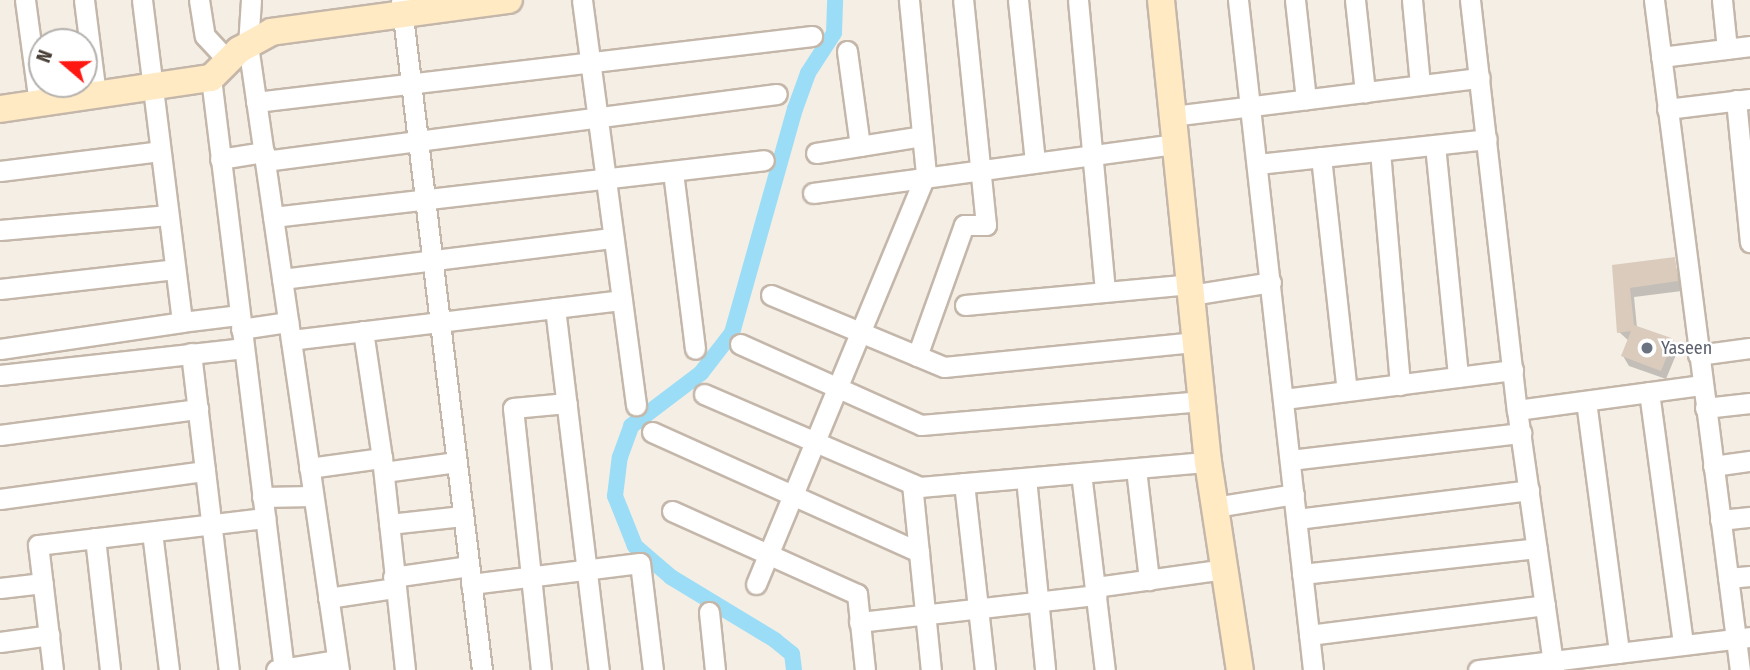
<!DOCTYPE html>
<style>
body{margin:0}
#map{position:relative;width:1750px;height:670px;overflow:hidden;background:#f4eee5;font-family:"Fira Sans Condensed",sans-serif}
div>[style]{position:absolute}
.shadow>*{inset:0;background:#0003}
.canal>*{height:16px;margin:-8px;padding:0 8px;transform-origin:8px;border-radius:8px;background:#9bddf7}
.building>*{inset:0;background:#dacbbc}
.roads{filter:drop-shadow(2px 0 #c4b7aa) drop-shadow(-2px 0 #c4b7aa) drop-shadow(0 2px #c4b7aa) drop-shadow(0 -2px #c4b7aa)}
.street>*{height:19px;margin:-9.5px;padding:0 9.5px;transform-origin:9.5px;border-radius:9.5px;background:#fff}
.secondary>*{height:26px;margin:-13px;padding:0 13px;transform-origin:13px;border-radius:13px;background:#ffeac4}
.dots>*{width:19px;height:19px;translate:-50% -50%;box-sizing:border-box;border:4px solid #fff;border-radius:50%}
span{translate:-50% -50%;white-space:nowrap;text-align:center;line-height:1.15;-webkit-text-stroke:5px #fff;paint-order:stroke}
.worship-label{font-size:18px;color:#5b616d}
.left{translate:0 -50%;text-align:left}
.north{position:absolute;left:28px;top:28px;width:70px;height:70px;box-sizing:border-box;background:#fff;border:2px solid #b5b1ae;border-radius:50%;rotate:290deg;font-size:19px;font-weight:700;line-height:28px;text-align:center;color:#473d34}
.north::after{content:'';display:block;margin:auto;width:24px;height:32px;background:#ff1811;clip-path:polygon(50% 0,100% 100%,50% 72%,0 100%)}
</style>
<div id="map">
<div class="shadow">
<div style="clip-path:polygon(1674px 259px,1682px 291px,1634px 297px,1637px 328px,1673px 341px,1678px 350px,1666px 379px,1629px 366px,1623px 356px,1629px 341px,1619px 332px,1614px 267px)"></div>
</div>
<div class="canal">
<div style="left:794px;top:670px;width:16px;rotate:-97deg"></div>
<div style="left:792px;top:654px;width:22px;rotate:-141deg"></div>
<div style="left:775px;top:640px;width:122px;rotate:-148.8deg"></div>
<div style="left:671px;top:577px;width:48px;rotate:-139.3deg"></div>
<div style="left:635px;top:546px;width:54px;rotate:-111.8deg"></div>
<div style="left:615px;top:496px;width:39px;rotate:-83deg"></div>
<div style="left:620px;top:457px;width:33px;rotate:-70deg"></div>
<div style="left:631px;top:426px;width:88px;rotate:-37.1deg"></div>
<div style="left:701px;top:373px;width:51px;rotate:-52.2deg"></div>
<div style="left:732px;top:333px;width:233px;rotate:-74.3deg"></div>
<div style="left:795px;top:109px;width:38px;rotate:-70deg"></div>
<div style="left:808px;top:73px;width:48px;rotate:-57deg"></div>
<div style="left:834px;top:33px;width:33px;rotate:-88deg"></div>
</div>
<div class="building">
<div style="clip-path:polygon(1675px 257px,1678px 281px,1630px 288px,1634px 325px,1674px 339px,1661px 371px,1621px 356px,1631px 331px,1617px 333px,1612px 265px)"></div>
</div>
<div class="roads">
<div class="street">
<div style="left:25px;top:0;width:104px;rotate:82.3deg"></div>
<div style="left:84px;top:0;width:96px;rotate:82.8deg"></div>
<div style="left:142px;top:0;width:324px;rotate:82.9deg"></div>
<div style="left:182px;top:322px;width:57px;rotate:-7deg"></div>
<div style="left:199px;top:0;width:36px;rotate:81deg"></div>
<div style="left:205px;top:36px;width:34px;rotate:47deg"></div>
<div style="left:251px;top:0;width:45px;rotate:93.8deg"></div>
<div style="left:248px;top:45px;width:632px;rotate:81.72deg"></div>
<div style="left:401px;top:0;width:675px;rotate:83.11deg"></div>
<div style="left:582px;top:0;width:409px;rotate:82.4deg"></div>
<div style="left:1018px;top:0;width:162px;rotate:84deg"></div>
<div style="left:1078px;top:0;width:293px;rotate:84.7deg"></div>
<div style="left:1238px;top:0;width:674px;rotate:83.61deg"></div>
<div style="left:1295px;top:0;width:100px;rotate:83.7deg"></div>
<div style="left:1355px;top:0;width:93px;rotate:83.8deg"></div>
<div style="left:1412px;top:0;width:85px;rotate:84.6deg"></div>
<div style="left:1470px;top:0;width:413px;rotate:83.5deg"></div>
<div style="left:1517px;top:410px;width:263px;rotate:81.9deg"></div>
<div style="left:1654px;top:0;width:675px;rotate:82.69deg"></div>
<div style="left:1722px;top:0;width:49px;rotate:84.2deg"></div>
<div style="left:847px;top:51px;width:96px;rotate:82.2deg"></div>
<div style="left:1661px;top:57px;width:90px;rotate:-7deg"></div>
<div style="left:211px;top:78px;width:596px;rotate:82.97deg"></div>
<div style="left:1736px;top:100px;width:143px;rotate:84.4deg"></div>
<div style="left:256px;top:102px;width:560px;rotate:-6.77deg"></div>
<div style="left:1667px;top:109px;width:84px;rotate:-6.9deg"></div>
<div style="left:1173px;top:116px;width:309px;rotate:-7.1deg"></div>
<div style="left:1435px;top:145px;width:233px;rotate:84.3deg"></div>
<div style="left:1380px;top:151px;width:235px;rotate:85.1deg"></div>
<div style="left:816px;top:153px;width:107px;rotate:-9.1deg"></div>
<div style="left:1321px;top:157px;width:235px;rotate:83.7deg"></div>
<div style="left:220px;top:159px;width:45px;rotate:-9deg"></div>
<div style="left:265px;top:161px;width:516px;rotate:-7.46deg"></div>
<div style="left:1258px;top:164px;width:230px;rotate:-6.2deg"></div>
<div style="left:0;top:171px;width:161px;rotate:-7.1deg"></div>
<div style="left:673px;top:172px;width:178px;rotate:82.9deg"></div>
<div style="left:813px;top:193px;width:366px;rotate:-7.7deg"></div>
<div style="left:273px;top:217px;width:494px;rotate:-6.6deg"></div>
<div style="left:0;top:230px;width:169px;rotate:-5.1deg"></div>
<div style="left:282px;top:279px;width:334px;rotate:-7.1deg"></div>
<div style="left:0;top:289px;width:176px;rotate:-6.5deg"></div>
<div style="left:771px;top:295px;width:187px;rotate:22.6deg"></div>
<div style="left:944px;top:367px;width:253px;rotate:-5.7deg"></div>
<div style="left:1191px;top:295px;width:81px;rotate:-9.2deg"></div>
<div style="left:965px;top:305px;width:226px;rotate:-5.3deg"></div>
<div style="left:555px;top:308px;width:365px;rotate:83.1deg"></div>
<div style="left:241px;top:329px;width:48px;rotate:-8.5deg"></div>
<div style="left:363px;top:331px;width:128px;rotate:81.5deg"></div>
<div style="left:382px;top:458px;width:213px;rotate:83.8deg"></div>
<div style="left:291px;top:340px;width:333px;rotate:-6.9deg"></div>
<div style="left:740px;top:344px;width:198px;rotate:24.1deg"></div>
<div style="left:921px;top:425px;width:282px;rotate:-4.9deg"></div>
<div style="left:0;top:349px;width:184px;rotate:-8.4deg"></div>
<div style="left:191px;top:353px;width:319px;rotate:83.2deg"></div>
<div style="left:1698px;top:355px;width:52px;rotate:-7.7deg"></div>
<div style="left:917px;top:356px;width:139px;rotate:-70.3deg"></div>
<div style="left:964px;top:225px;width:22px"></div>
<div style="left:986px;top:225px;width:226px;rotate:-95.8deg"></div>
<div style="left:0;top:375px;width:244px;rotate:-6.3deg"></div>
<div style="left:1649px;top:392px;width:255px;rotate:82.3deg"></div>
<div style="left:704px;top:394px;width:235px;rotate:23.3deg"></div>
<div style="left:920px;top:487px;width:289px;rotate:-5deg"></div>
<div style="left:1284px;top:399px;width:231px;rotate:-7.2deg"></div>
<div style="left:1586px;top:401px;width:254px;rotate:82.5deg"></div>
<div style="left:1705px;top:408px;width:45px;rotate:-6.3deg"></div>
<div style="left:1517px;top:410px;width:187px;rotate:-7.7deg"></div>
<div style="left:652px;top:432px;width:293px;rotate:24.2deg"></div>
<div style="left:0;top:435px;width:200px;rotate:-7.5deg"></div>
<div style="left:1290px;top:460px;width:233px;rotate:-6.7deg"></div>
<div style="left:1713px;top:466px;width:37px;rotate:-8deg"></div>
<div style="left:309px;top:468px;width:74px;rotate:-7.8deg"></div>
<div style="left:1136px;top:469px;width:112px;rotate:83.3deg"></div>
<div style="left:384px;top:472px;width:73px;rotate:-7.9deg"></div>
<div style="left:1081px;top:473px;width:198px;rotate:83.1deg"></div>
<div style="left:1026px;top:478px;width:193px;rotate:84.3deg"></div>
<div style="left:964px;top:483px;width:188px;rotate:83.6deg"></div>
<div style="left:912px;top:484px;width:187px;rotate:84.2deg"></div>
<div style="left:262px;top:497px;width:51px;rotate:-1.1deg"></div>
<div style="left:0;top:499px;width:207px;rotate:-7.8deg"></div>
<div style="left:1215px;top:507px;width:80px;rotate:-9.3deg"></div>
<div style="left:672px;top:511px;width:203px;rotate:24.2deg"></div>
<div style="left:857px;top:594px;width:76px;rotate:84deg"></div>
<div style="left:1297px;top:519px;width:234px;rotate:-7.1deg"></div>
<div style="left:1720px;top:520px;width:30px;rotate:-6deg"></div>
<div style="left:389px;top:524px;width:74px;rotate:-6.2deg"></div>
<div style="left:152px;top:532px;width:139px;rotate:83deg"></div>
<div style="left:95px;top:538px;width:133px;rotate:83.5deg"></div>
<div style="left:1302px;top:574px;width:236px;rotate:-6.3deg"></div>
<div style="left:393px;top:577px;width:77px;rotate:-8.2deg"></div>
<div style="left:1728px;top:578px;width:22px;rotate:-5deg"></div>
<div style="left:471px;top:584px;width:170px;rotate:-7.1deg"></div>
<div style="left:640px;top:563px;width:108px;rotate:83.1deg"></div>
<div style="left:756px;top:584px;width:444px;rotate:-67.5deg"></div>
<div style="left:926px;top:174px;width:175px;rotate:-95.6deg"></div>
<div style="left:1095px;top:587px;width:130px;rotate:-7.9deg"></div>
<div style="left:0;top:588px;width:43px;rotate:-6.6deg"></div>
<div style="left:328px;top:598px;width:68px;rotate:-8.5deg"></div>
<div style="left:709px;top:612px;width:58px;rotate:84.1deg"></div>
<div style="left:859px;top:622px;width:239px;rotate:-6.5deg"></div>
<div style="left:1309px;top:635px;width:238px;rotate:-7.2deg"></div>
<div style="left:0;top:642px;width:50px;rotate:-8deg"></div>
<div style="left:53px;top:670px;width:126px;rotate:-96.8deg"></div>
<div style="left:38px;top:545px;width:229px;rotate:-6.8deg"></div>
<div style="left:276px;top:670px;width:62px;rotate:-9.3deg"></div>
<div style="left:541px;top:670px;width:263px;rotate:-96.1deg"></div>
<div style="left:513px;top:408px;width:54px;rotate:-5.3deg"></div>
<div style="left:1478px;top:670px;width:274px;rotate:-6.9deg"></div>
</div>
<div class="secondary">
<div style="left:1161px;top:0;width:464px;rotate:84.2deg"></div>
<div style="left:1208px;top:462px;width:210px;rotate:81.3deg"></div>
<div style="left:0;top:109px;width:213px;rotate:-8.4deg"></div>
<div style="left:211px;top:78px;width:40px;rotate:-45deg"></div>
<div style="left:239px;top:50px;width:37px;rotate:-29deg"></div>
<div style="left:271px;top:32px;width:240px;rotate:-7.7deg"></div>
</div>
</div>
<div class="dots">
<div style="left:1647px;top:348px;background:#6b7280"></div>
</div>
<div class="worship-label">
<span class="left" style="left:1661px;top:348px">Yaseen</span>
</div>
<div class="north">N</div>
</div>
